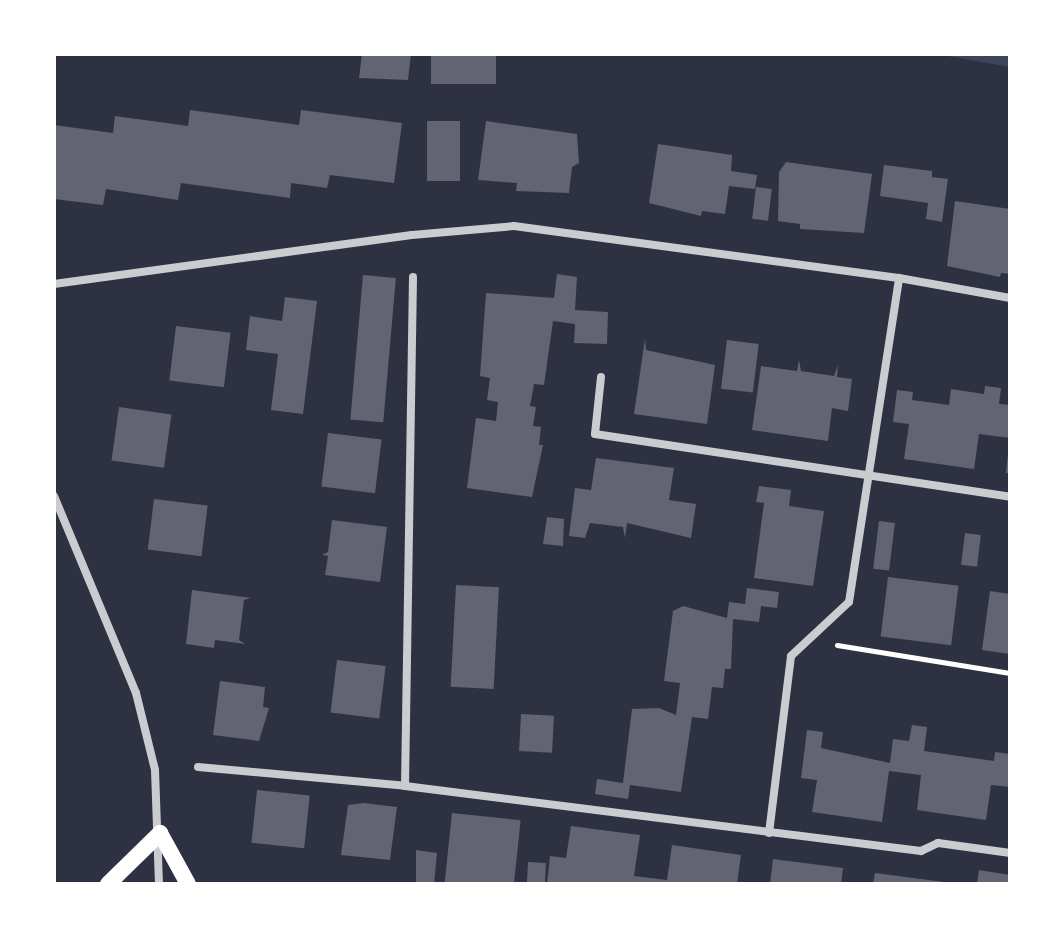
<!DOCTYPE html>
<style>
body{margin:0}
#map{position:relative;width:1064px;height:938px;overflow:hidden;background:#2d3142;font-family:Manrope,sans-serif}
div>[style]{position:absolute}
.green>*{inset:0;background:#3c4559}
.building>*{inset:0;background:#626471;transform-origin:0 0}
.path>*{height:5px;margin:-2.5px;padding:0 2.5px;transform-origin:2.5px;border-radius:2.5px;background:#fff}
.minor>*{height:8px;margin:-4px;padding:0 4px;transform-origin:4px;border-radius:4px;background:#caccd0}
.secondary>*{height:16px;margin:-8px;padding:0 8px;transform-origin:8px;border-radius:8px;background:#fff}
span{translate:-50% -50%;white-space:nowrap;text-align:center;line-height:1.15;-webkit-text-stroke:8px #fff;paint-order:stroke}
.frame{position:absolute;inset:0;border:56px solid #fff;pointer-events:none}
</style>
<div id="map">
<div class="green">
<div style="clip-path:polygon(936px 54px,1010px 54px,1010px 67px)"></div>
</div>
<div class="building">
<div style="clip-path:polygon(362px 54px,411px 54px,408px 80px,359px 78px)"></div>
<div style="left:431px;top:54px;width:65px;height:30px"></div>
<div style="clip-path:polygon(190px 110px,299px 125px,301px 110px,402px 123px,394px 183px,330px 175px,327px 188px,291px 183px,290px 198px,181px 183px,178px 200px,106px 189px,103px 205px,54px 199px,54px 125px,113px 133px,115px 116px,188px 126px)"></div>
<div style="left:427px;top:121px;width:33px;height:60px"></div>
<div style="clip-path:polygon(486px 121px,577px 134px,579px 163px,572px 167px,569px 193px,516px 191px,517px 183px,478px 180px)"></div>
<div style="clip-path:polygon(658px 144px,732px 155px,731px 171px,757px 175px,755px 189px,729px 186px,725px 214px,702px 211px,701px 216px,649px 203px)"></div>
<div style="clip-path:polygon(786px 162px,872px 174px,864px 233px,800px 229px,800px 224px,778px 221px,779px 172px)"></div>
<div style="clip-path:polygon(884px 165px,932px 171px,932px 177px,948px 179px,942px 222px,926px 219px,928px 203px,880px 196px)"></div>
<div style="left:756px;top:187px;width:16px;height:32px;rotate:7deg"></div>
<div style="clip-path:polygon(955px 201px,1010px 209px,1010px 274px,1001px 273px,1000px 277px,947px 266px)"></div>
<div style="clip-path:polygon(557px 274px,577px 277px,575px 310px,608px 312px,607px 344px,574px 343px,575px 324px,553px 321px,544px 385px,534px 384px,530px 406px,536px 407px,533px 426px,541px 427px,539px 445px,543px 445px,532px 497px,467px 488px,476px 418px,496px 421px,498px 402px,487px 400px,490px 378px,480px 376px,486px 293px,554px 298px)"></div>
<div style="left:363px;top:275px;width:33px;height:145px;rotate:5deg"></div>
<div style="clip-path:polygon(285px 297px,317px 301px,303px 414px,271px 410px,278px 354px,246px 350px,250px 316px,282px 321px)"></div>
<div style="left:176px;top:326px;width:55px;height:55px;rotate:7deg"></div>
<div style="clip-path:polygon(645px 339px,646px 350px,715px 365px,707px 424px,634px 414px)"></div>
<div style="left:727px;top:340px;width:32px;height:49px;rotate:7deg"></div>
<div style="clip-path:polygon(799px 360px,801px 371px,834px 376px,838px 365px,837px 377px,852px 379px,848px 411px,832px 408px,828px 441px,752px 430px,761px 366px,797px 371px)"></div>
<div style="clip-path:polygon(985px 386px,1001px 388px,999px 404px,1010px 405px,1010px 438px,979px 434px,974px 469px,904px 459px,909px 424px,893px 422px,897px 390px,913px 392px,912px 400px,949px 405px,951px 389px,984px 394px)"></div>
<div style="left:119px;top:407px;width:53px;height:54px;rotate:8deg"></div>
<div style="left:328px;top:433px;width:54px;height:54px;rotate:7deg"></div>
<div style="clip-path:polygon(1008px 454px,1010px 454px,1010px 473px,1006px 473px)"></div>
<div style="clip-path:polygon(596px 458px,674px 468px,669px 500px,696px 504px,691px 538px,627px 523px,625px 538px,623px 527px,590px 523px,585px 538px,569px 536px,575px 488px,591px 490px)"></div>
<div style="clip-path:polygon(759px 486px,791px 490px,789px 506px,824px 511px,813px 586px,754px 578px,764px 503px,756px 502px)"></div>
<div style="left:154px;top:499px;width:54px;height:51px;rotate:7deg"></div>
<div style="clip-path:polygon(547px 517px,564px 519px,563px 546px,543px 544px)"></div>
<div style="clip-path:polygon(332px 520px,387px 527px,380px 582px,325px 575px,328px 556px,322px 555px,328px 552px)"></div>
<div style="left:879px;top:521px;width:16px;height:48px;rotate:7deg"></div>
<div style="left:965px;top:533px;width:16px;height:32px;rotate:7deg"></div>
<div style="left:888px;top:577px;width:71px;height:60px;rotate:7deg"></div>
<div style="left:456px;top:585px;width:43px;height:102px;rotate:3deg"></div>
<div style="clip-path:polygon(747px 588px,779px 592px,777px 608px,761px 606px,759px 622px,733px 619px,731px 669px,725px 669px,723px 688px,712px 687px,708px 719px,692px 717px,681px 792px,630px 785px,628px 799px,595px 794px,597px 779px,623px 783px,632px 709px,659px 708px,676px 715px,680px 683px,664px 681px,673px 611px,683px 606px,727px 618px,729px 602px,745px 604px)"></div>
<div style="clip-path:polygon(192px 590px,251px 598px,244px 600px,239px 640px,245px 644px,215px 640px,214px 648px,186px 644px)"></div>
<div style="clip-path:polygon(990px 591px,1010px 594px,1010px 654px,982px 650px)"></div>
<div style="left:337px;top:660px;width:49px;height:53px;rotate:7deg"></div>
<div style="clip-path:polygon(220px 681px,265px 687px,263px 707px,269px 708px,259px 741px,213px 735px)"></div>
<div style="left:521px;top:714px;width:33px;height:37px;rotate:3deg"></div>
<div style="clip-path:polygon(912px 725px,927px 727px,924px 751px,994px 761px,995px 752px,1010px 754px,1010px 787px,991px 785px,986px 820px,917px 810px,921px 775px,889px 771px,882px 822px,812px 812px,817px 780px,801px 778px,807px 730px,823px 732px,821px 748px,890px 763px,893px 739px,909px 741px)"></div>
<div style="left:257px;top:790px;width:53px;height:53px;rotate:6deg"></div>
<div style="clip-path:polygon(364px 803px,397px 807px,390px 860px,341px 855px,348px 805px)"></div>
<div style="left:452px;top:813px;width:69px;height:71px;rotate:6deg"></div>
<div style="clip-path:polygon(571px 826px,640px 835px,634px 876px,667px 880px,672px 845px,741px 855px,737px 884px,547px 884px,550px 856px,566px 858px)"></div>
<div style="clip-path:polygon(416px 850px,437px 853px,434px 884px,416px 884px)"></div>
<div style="clip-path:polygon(773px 859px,843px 868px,841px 884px,770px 884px)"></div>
<div style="left:528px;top:862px;width:18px;height:22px;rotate:3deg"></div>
<div style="clip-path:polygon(979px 870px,1010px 875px,1010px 884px,977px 884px)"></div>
<div style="clip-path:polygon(875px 873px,944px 882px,944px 884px,873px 884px)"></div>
</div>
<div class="path">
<div style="left:837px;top:645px;width:175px;rotate:9.2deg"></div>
</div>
<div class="minor">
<div style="left:54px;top:284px;width:361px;rotate:-7.8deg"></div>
<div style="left:412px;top:235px;width:102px;rotate:-5deg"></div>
<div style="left:514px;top:226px;width:388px;rotate:7.7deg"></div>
<div style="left:899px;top:278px;width:113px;rotate:10.2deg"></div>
<div style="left:601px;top:377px;width:57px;rotate:96deg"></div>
<div style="left:595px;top:434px;width:420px;rotate:8.6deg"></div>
<div style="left:54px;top:496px;width:213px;rotate:67.4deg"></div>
<div style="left:136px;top:693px;width:79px;rotate:76.1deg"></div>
<div style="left:155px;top:770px;width:114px;rotate:88deg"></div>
<div style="left:198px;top:767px;width:208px;rotate:5.2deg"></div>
<div style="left:405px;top:786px;width:509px;rotate:-89.1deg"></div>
<div style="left:405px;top:786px;width:520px;rotate:7.18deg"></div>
<div style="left:921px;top:851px;width:19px;rotate:-25deg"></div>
<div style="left:938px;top:843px;width:73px;rotate:7.9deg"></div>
<div style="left:769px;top:833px;width:178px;rotate:-82.9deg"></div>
<div style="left:791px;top:656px;width:79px;rotate:-43deg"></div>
<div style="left:849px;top:602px;width:328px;rotate:-81.2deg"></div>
</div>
<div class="secondary">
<div style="left:108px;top:884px;width:73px;rotate:-44.4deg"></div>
<div style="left:160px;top:833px;width:58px;rotate:61.2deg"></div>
</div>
<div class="frame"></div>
</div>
